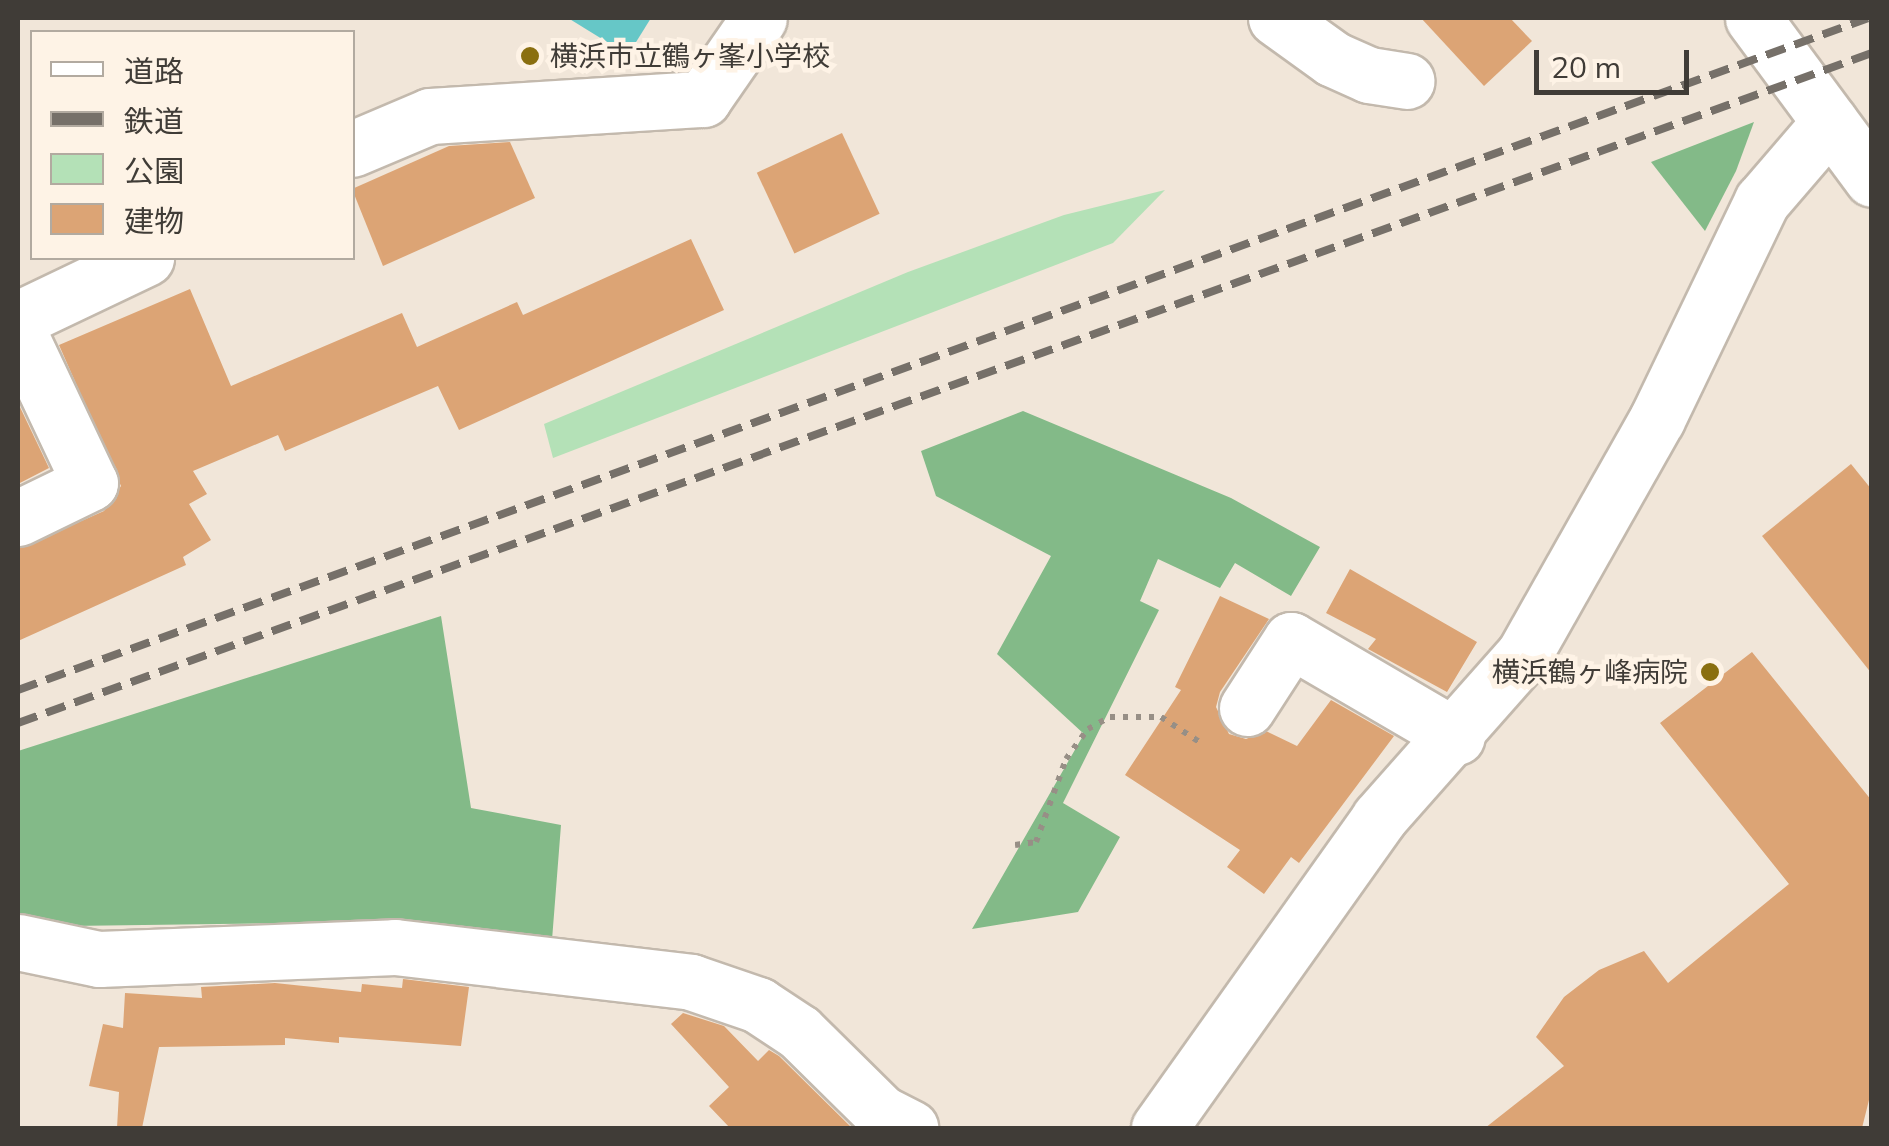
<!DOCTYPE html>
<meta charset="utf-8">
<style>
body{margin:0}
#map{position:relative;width:1889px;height:1146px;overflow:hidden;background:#f1e6d9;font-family:Mulish,"Noto Sans JP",sans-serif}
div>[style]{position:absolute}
.green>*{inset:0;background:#b4e1b7}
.forest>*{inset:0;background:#83ba88}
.water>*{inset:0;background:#66c7c7}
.building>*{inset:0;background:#dca475;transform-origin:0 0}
.path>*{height:6px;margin-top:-3px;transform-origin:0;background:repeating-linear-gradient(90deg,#978f86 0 5px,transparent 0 13px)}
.roads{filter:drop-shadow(2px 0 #c3b9ad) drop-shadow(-2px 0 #c3b9ad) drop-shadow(0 2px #c3b9ad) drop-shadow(0 -2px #c3b9ad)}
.minor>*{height:55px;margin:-27.5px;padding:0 27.5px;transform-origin:27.5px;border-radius:27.5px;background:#fff}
.rail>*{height:8px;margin-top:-4px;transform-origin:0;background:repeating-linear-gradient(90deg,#767069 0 20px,transparent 0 30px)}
.dots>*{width:28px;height:28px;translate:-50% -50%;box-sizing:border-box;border:5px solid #fef3e6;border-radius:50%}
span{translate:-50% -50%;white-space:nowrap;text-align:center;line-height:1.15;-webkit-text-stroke:9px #fef3e6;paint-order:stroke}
.poi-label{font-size:28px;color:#403c37}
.left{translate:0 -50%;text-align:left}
.right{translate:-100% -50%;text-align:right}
.frame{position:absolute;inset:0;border:20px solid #403c37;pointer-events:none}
.legend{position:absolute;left:30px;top:30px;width:325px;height:230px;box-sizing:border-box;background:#fef3e6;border:2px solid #b2aaa0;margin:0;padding:12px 18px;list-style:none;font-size:30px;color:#403c37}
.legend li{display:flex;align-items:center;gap:20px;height:50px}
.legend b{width:50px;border:2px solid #b2aaa0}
.scale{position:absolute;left:1534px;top:50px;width:155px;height:45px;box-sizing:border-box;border:5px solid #403c37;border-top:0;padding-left:12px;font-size:30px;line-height:35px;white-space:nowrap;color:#403c37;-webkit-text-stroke:8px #fef3e6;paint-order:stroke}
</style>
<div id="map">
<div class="green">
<div style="clip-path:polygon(1165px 190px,1113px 243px,553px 458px,544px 424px,908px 272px,1064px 215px)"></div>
</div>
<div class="forest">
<div style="clip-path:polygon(1754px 122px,1736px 171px,1705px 231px,1651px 162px)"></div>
<div style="clip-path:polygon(1023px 411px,1231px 498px,1320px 547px,1291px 596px,1235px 563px,1220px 588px,1158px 559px,1140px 601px,1159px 610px,1063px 803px,1120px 837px,1078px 912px,972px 929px,1084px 734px,997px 654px,1051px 556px,936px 496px,921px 451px)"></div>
<div style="clip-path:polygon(441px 616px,471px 808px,561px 825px,552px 940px,362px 922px,69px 926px,18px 916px,18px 751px)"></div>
</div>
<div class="water">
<div style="clip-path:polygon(568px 18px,651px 18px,628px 55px)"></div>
</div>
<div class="building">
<div style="clip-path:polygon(1421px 18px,1510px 18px,1532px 41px,1484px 86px)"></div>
<div style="left:842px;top:133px;width:89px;height:94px;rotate:65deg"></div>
<div style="clip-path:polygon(510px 142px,535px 198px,383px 266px,352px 189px,449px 146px)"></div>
<div style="clip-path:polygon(691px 239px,724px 310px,459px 430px,438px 386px,285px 451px,278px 435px,193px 471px,207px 494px,189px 504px,211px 540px,183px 557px,186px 565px,18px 641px,18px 549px,104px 511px,121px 486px,59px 345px,190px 289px,231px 386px,402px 313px,417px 347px,517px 302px,523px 315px)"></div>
<div style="clip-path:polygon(18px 403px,49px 468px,18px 484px)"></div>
<div style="clip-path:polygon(1851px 464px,1872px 490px,1872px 674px,1762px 536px)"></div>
<div style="clip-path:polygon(1350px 569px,1477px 642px,1447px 692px,1368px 649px,1376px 639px,1326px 613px)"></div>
<div style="clip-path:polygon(1220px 596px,1269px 619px,1220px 692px,1216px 707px,1229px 734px,1246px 739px,1266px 731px,1297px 746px,1331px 700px,1394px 736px,1299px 863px,1291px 857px,1264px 894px,1227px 867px,1240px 850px,1125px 775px,1181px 690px,1175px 687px)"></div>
<div style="clip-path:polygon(1752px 652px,1872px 801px,1872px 1088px,1862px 1128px,1485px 1128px,1564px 1066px,1536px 1037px,1564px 997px,1599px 970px,1644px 951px,1668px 983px,1789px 884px,1660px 723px)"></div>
<div style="clip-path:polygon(403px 979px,469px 987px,461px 1046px,339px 1037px,339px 1043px,285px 1038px,285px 1045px,159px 1047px,142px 1128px,117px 1128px,119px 1092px,89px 1086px,103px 1024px,123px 1028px,125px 993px,202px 998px,201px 987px,275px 983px,361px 992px,362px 984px,402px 988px)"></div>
<div style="clip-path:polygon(683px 1013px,724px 1026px,758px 1061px,769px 1050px,779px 1056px,852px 1128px,730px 1128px,709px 1106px,729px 1087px,671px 1024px)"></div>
</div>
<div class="path">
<div style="left:1015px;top:845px;width:21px;rotate:-8deg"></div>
<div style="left:1036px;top:842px;width:88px;rotate:-70.1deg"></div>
<div style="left:1066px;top:759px;width:37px;rotate:-54deg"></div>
<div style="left:1088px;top:729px;width:25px;rotate:-29deg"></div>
<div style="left:1110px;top:717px;width:51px"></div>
<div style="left:1161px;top:717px;width:51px;rotate:33.1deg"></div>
</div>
<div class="roads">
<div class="minor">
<div style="left:1276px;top:18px;width:70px;rotate:35.7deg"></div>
<div style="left:1333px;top:59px;width:39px;rotate:24deg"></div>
<div style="left:1369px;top:75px;width:38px;rotate:9deg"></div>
<div style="left:1753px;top:18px;width:200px;rotate:53.5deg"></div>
<div style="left:352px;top:149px;width:85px;rotate:-22.9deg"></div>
<div style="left:430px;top:116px;width:274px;rotate:-3.6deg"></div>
<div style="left:703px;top:99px;width:98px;rotate:-55.3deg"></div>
<div style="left:18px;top:319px;width:142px;rotate:-25.5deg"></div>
<div style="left:18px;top:331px;width:168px;rotate:64.7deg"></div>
<div style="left:90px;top:483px;width:80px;rotate:154.1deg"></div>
<div style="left:1247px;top:708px;width:81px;rotate:-57.1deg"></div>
<div style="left:1291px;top:640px;width:192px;rotate:30.3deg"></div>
<div style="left:18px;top:942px;width:83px;rotate:11.9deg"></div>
<div style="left:99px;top:959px;width:296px;rotate:-2.3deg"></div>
<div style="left:395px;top:947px;width:298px;rotate:6.7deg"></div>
<div style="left:691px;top:982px;width:71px;rotate:18.9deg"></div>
<div style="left:758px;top:1005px;width:49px;rotate:33.4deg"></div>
<div style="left:799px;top:1032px;width:115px;rotate:44.6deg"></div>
<div style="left:881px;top:1113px;width:33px;rotate:27deg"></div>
<div style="left:1159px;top:1128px;width:380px;rotate:-54.6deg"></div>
<div style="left:1379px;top:818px;width:219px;rotate:-48.5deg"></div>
<div style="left:1524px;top:654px;width:270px;rotate:-60.5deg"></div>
<div style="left:1657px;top:419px;width:242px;rotate:-64.3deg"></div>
<div style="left:1762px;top:201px;width:104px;rotate:-49.3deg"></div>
</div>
</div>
<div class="rail">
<div style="left:18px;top:690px;width:1968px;rotate:-19.96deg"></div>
<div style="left:18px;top:723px;width:1971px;rotate:-19.87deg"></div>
</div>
<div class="dots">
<div style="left:530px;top:56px;background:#8a6f10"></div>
<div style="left:1710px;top:672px;background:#8a6f10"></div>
</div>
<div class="poi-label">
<span class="left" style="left:550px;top:56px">横浜市立鶴ヶ峯小学校</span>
<span class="right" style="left:1688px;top:672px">横浜鶴ヶ峰病院</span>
</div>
<div class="frame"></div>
<ul class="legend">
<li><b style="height:12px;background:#fff"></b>道路</li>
<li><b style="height:12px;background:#767069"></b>鉄道</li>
<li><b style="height:28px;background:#b4e1b7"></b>公園</li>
<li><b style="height:28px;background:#dca475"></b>建物</li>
</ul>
<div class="scale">20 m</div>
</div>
